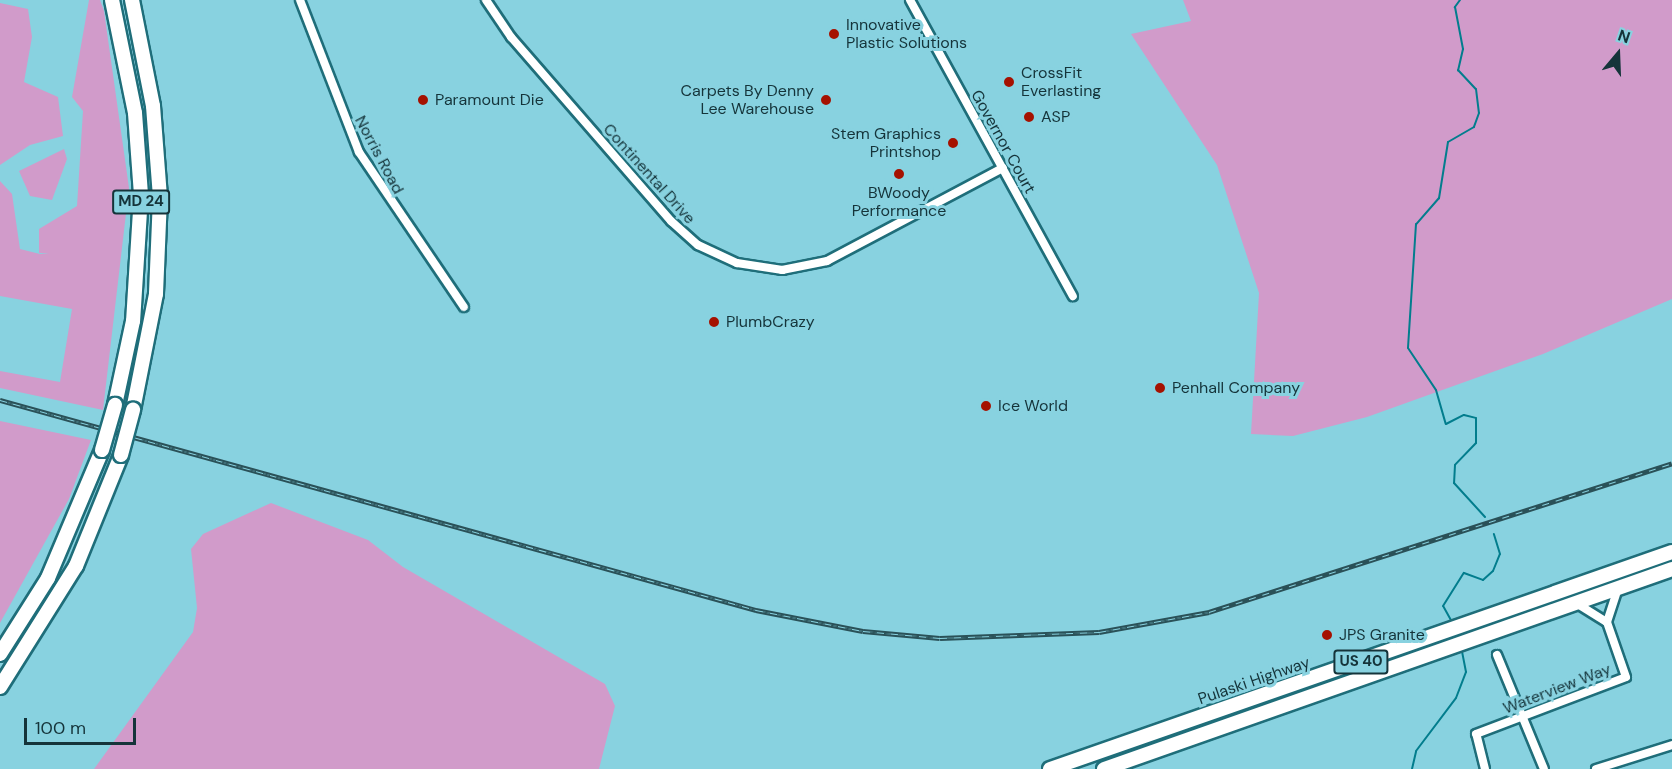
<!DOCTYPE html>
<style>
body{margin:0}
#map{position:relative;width:1672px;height:769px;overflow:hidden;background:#88d2e0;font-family:"DM Sans",sans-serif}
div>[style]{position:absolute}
.green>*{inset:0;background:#d19bca}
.stream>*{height:2px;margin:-1px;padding:0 1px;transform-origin:1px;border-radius:1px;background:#027d8d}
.roads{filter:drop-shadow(2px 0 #1f6e7a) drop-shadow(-2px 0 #1f6e7a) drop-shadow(0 2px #1f6e7a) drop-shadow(0 -2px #1f6e7a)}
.street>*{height:8px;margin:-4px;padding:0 4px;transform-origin:4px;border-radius:4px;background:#fff}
.highway>*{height:14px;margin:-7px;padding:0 7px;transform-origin:7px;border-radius:7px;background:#fff}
.rail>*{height:4.5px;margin-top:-2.25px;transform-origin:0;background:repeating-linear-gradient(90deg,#88d2e0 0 7px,#2a5158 0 14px);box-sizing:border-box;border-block:2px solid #2a5158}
.bridges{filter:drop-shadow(2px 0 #1f6e7a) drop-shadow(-2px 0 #1f6e7a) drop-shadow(0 2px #1f6e7a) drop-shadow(0 -2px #1f6e7a)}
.highway-bridge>*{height:14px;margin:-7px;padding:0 7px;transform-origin:7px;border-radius:7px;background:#fff}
.dots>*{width:16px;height:16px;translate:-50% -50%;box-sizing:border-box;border:3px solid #88d2e0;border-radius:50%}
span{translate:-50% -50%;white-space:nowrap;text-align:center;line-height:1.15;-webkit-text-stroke:6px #88d2e0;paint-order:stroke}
.shield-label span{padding:2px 4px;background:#88d2e0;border:2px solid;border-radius:4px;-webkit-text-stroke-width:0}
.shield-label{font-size:15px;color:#15343a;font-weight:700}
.poi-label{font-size:16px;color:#15343a}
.left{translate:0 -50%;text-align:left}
.right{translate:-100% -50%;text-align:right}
.street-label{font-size:16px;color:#15343a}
.north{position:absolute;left:1588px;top:24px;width:60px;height:60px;-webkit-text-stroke:4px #88d2e0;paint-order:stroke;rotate:19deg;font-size:16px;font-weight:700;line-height:24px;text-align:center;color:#15343a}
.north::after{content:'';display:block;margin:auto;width:21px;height:27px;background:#15343a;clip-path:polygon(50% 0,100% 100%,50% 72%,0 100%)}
.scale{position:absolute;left:24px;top:718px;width:112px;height:27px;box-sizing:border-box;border:3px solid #15343a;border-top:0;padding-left:8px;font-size:18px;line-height:21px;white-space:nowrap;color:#15343a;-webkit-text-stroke:4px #88d2e0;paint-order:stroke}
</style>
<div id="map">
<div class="green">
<div style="clip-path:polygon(89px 0,100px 0,104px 11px,129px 188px,103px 410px,0 388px,0 371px,60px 382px,72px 309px,0 296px,0 181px,12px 194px,20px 249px,40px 254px,49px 253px,39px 253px,39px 229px,77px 206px,83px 111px,72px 97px)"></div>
<div style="clip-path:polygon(1183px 0,1672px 0,1672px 299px,1543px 354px,1367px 417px,1293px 436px,1251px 434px,1259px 293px,1217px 165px,1131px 34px,1191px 21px)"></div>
<div style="clip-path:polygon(0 3px,28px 9px,32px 37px,24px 82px,58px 97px,63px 136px,30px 145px,0 165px)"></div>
<div style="clip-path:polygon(64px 149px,67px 159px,52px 200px,30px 196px,19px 171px)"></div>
<div style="clip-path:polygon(0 421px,91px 440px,69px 499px,0 623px)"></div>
<div style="clip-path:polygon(271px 503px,368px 540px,403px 567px,605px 684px,615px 706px,599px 769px,94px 769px,193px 632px,197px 608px,191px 549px,203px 534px)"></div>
</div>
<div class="stream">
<div style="left:1460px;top:0;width:9px;rotate:126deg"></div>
<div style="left:1455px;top:7px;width:43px;rotate:79.2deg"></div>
<div style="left:1463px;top:49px;width:22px;rotate:103deg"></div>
<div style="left:1458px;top:70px;width:26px;rotate:47deg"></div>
<div style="left:1476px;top:89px;width:24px;rotate:83deg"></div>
<div style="left:1479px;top:113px;width:15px;rotate:110deg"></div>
<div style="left:1474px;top:127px;width:30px;rotate:150deg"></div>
<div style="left:1448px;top:142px;width:57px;rotate:99.1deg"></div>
<div style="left:1439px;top:198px;width:35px;rotate:131deg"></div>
<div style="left:1416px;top:224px;width:124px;rotate:93.7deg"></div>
<div style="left:1408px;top:348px;width:50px;rotate:56.3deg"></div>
<div style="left:1436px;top:390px;width:35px;rotate:74deg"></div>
<div style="left:1446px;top:424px;width:20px;rotate:-27deg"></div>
<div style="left:1464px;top:415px;width:12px;rotate:14deg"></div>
<div style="left:1476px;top:418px;width:25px;rotate:90deg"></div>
<div style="left:1476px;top:443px;width:30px;rotate:134deg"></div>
<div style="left:1455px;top:465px;width:18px;rotate:93deg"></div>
<div style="left:1454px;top:483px;width:46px;rotate:47.6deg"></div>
<div style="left:1452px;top:622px;width:18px;rotate:-119deg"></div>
<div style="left:1443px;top:606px;width:39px;rotate:-58deg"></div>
<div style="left:1464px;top:573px;width:20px;rotate:20deg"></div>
<div style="left:1483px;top:580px;width:13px;rotate:-42deg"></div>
<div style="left:1493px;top:571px;width:18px;rotate:-68deg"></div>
<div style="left:1500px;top:554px;width:21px;rotate:-107deg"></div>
<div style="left:1412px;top:769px;width:18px;rotate:-77deg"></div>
<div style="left:1416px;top:751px;width:66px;rotate:-53deg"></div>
<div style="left:1456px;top:698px;width:28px;rotate:-69deg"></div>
<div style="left:1466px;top:672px;width:20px;rotate:-101deg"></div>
</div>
<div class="roads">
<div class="street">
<div style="left:300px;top:0;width:163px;rotate:68.8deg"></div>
<div style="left:359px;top:152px;width:187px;rotate:55.9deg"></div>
<div style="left:486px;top:0;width:45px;rotate:56deg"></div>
<div style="left:511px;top:37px;width:244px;rotate:49deg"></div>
<div style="left:671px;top:221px;width:36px;rotate:42deg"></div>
<div style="left:698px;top:245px;width:43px;rotate:24.8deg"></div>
<div style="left:737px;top:263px;width:46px;rotate:8.8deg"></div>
<div style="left:782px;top:270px;width:46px;rotate:-11.3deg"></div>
<div style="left:827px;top:261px;width:199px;rotate:-27.9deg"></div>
<div style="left:910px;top:0;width:338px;rotate:61.2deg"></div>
<div style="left:1576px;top:603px;width:36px;rotate:32deg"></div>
<div style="left:1497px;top:655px;width:123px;rotate:67.6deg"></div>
<div style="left:1485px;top:769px;width:36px;rotate:-104deg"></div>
<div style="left:1476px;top:734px;width:160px;rotate:-20.8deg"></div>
<div style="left:1626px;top:677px;width:58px;rotate:-109.1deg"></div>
<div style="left:1607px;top:622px;width:35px;rotate:-72deg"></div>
<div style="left:1596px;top:769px;width:80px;rotate:-17.5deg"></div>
</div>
<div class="highway">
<div style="left:112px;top:0;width:115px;rotate:78.5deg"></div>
<div style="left:135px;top:113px;width:82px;rotate:85.8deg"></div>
<div style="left:141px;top:195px;width:126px;rotate:93.6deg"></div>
<div style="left:133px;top:321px;width:86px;rotate:102.1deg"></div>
<div style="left:132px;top:0;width:108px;rotate:78.8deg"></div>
<div style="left:153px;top:106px;width:92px;rotate:85.6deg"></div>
<div style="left:160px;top:198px;width:96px;rotate:92.4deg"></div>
<div style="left:156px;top:294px;width:118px;rotate:101.2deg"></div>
<div style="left:0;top:654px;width:90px;rotate:-57.7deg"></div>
<div style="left:48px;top:578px;width:139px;rotate:-67.1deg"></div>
<div style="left:0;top:687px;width:143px;rotate:-57.9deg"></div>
<div style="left:76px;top:566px;width:120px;rotate:-67.9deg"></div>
<div style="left:1050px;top:769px;width:659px;rotate:-19.23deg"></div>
<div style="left:1104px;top:769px;width:602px;rotate:-19.4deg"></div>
</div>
</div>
<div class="rail">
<div style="left:0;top:400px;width:785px;rotate:15.52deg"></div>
<div style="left:756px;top:610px;width:109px;rotate:11.1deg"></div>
<div style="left:863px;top:631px;width:77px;rotate:5.2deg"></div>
<div style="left:940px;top:638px;width:159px;rotate:-2.2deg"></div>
<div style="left:1099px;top:632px;width:112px;rotate:-10.3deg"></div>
<div style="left:1209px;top:612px;width:486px;rotate:-17.8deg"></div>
</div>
<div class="bridges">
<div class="highway-bridge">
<div style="left:102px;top:450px;width:47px;rotate:-73.9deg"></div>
<div style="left:121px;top:455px;width:47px;rotate:-75.1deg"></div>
</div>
</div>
<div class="dots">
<div style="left:834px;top:34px;background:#a51100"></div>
<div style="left:1009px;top:82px;background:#a51100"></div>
<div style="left:423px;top:100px;background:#a51100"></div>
<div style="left:826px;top:100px;background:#a51100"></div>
<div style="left:1029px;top:117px;background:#a51100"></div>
<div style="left:953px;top:143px;background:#a51100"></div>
<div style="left:899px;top:174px;background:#a51100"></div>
<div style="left:714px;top:322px;background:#a51100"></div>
<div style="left:1160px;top:388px;background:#a51100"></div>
<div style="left:986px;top:406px;background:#a51100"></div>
<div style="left:1327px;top:635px;background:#a51100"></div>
</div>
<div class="shield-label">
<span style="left:141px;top:202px">MD 24</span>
<span style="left:1361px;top:662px">US 40</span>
</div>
<div class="poi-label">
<span class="left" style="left:846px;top:34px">Innovative<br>Plastic Solutions</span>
<span class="left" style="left:1021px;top:82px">CrossFit<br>Everlasting</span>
<span class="right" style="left:814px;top:100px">Carpets By Denny<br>Lee Warehouse</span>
<span class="left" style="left:435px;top:100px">Paramount Die</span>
<span class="left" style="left:1041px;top:117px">ASP</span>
<span class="right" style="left:941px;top:143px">Stem Graphics<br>Printshop</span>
<span style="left:899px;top:202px">BWoody<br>Performance</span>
<span class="left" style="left:726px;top:322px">PlumbCrazy</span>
<span class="left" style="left:1172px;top:388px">Penhall Company</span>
<span class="left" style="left:998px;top:406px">Ice World</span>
<span class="left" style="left:1339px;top:635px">JPS Granite</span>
</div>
<div class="street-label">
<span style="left:1003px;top:142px;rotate:61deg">Governor Court</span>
<span style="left:379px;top:155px;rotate:62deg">Norris Road</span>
<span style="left:649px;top:174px;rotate:48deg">Continental Drive</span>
<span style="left:1254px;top:681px;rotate:-19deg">Pulaski Highway</span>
<span style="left:1557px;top:689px;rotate:-21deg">Waterview Way</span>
</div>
<div class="north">N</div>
<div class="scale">100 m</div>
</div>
